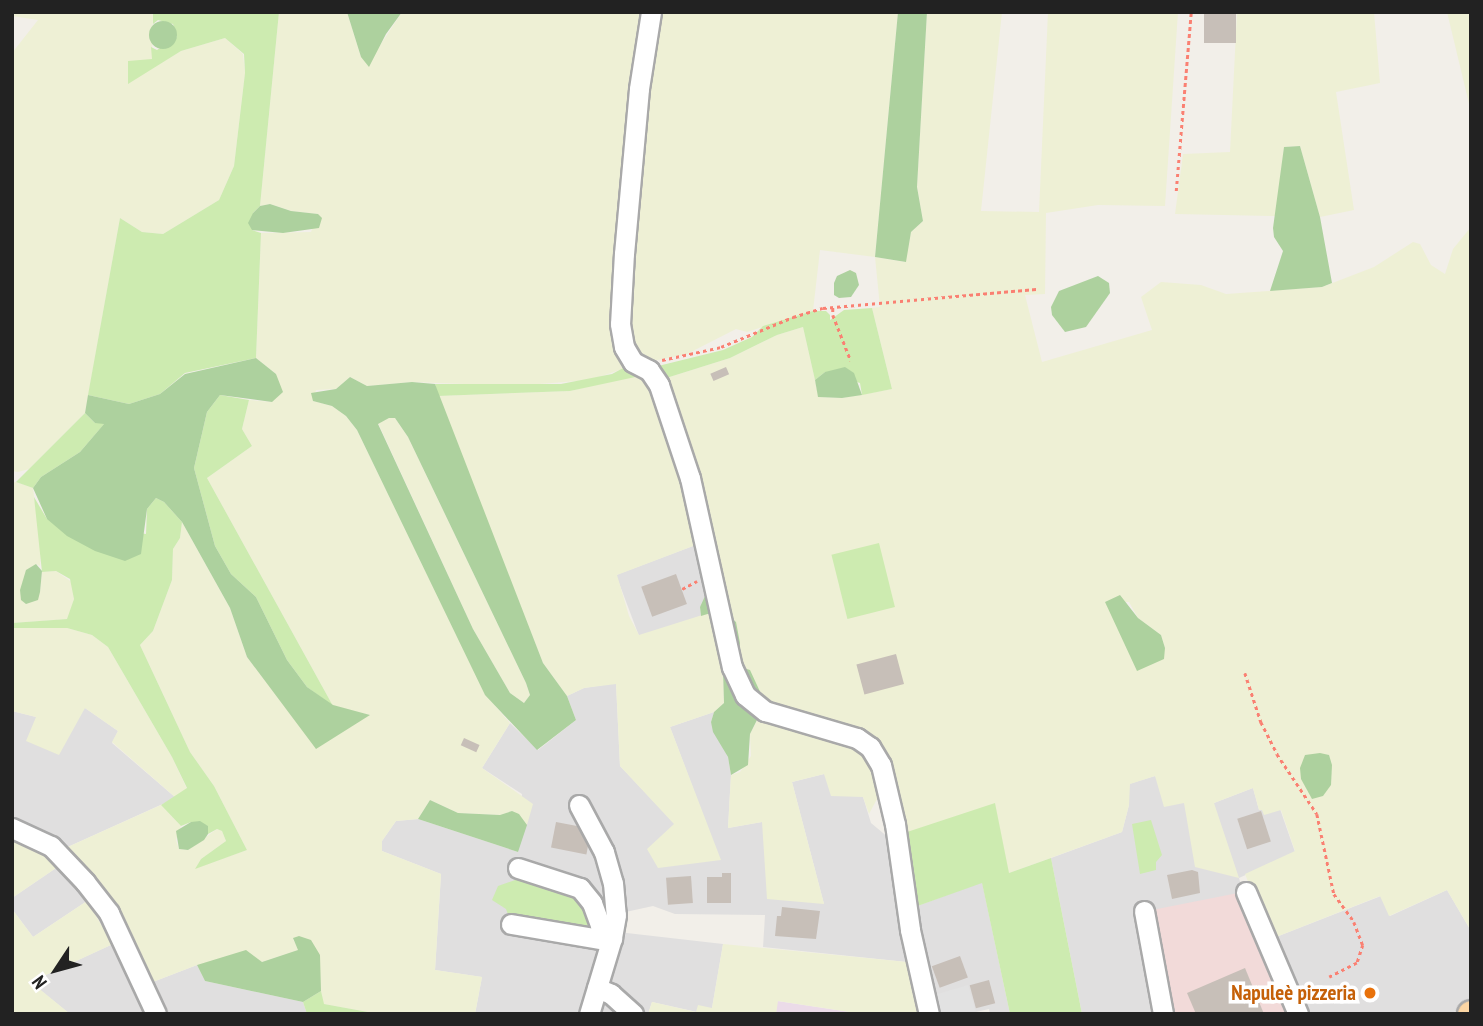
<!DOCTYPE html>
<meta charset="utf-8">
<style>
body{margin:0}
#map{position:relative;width:1483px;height:1026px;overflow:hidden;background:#f2efe9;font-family:"PT Sans Narrow",sans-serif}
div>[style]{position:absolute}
.residential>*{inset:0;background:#e0dfdf}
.commercial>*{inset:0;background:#f2dad9}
.industrial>*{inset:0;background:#ebdbe8}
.farmland>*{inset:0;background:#eef0d5}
.grass>*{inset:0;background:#cdebb0;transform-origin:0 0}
.forest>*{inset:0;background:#add19e}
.round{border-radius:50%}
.parking>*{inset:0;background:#e2e2e2}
.building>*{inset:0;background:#c7bfb8;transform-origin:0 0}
.path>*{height:2.5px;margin-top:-1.25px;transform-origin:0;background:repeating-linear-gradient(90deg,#fa8072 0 3.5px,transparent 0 7px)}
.roads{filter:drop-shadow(2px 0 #a9a9a9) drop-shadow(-2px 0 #a9a9a9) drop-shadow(0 2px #a9a9a9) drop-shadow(0 -2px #a9a9a9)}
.minor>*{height:19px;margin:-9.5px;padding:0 9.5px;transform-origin:9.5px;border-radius:9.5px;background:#fff}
.major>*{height:24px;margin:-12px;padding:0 12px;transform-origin:12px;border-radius:12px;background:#fcd6a4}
.dots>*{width:19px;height:19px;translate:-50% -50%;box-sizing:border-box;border:4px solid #fff;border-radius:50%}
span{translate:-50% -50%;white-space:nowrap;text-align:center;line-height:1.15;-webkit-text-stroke:7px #fff;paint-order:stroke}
.food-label{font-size:21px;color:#c56008;font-weight:700}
.right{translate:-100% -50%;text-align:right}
.frame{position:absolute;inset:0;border:14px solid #222;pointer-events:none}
.north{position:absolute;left:21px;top:935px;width:70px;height:70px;-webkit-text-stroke:5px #fff;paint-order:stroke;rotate:234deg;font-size:19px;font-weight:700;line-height:28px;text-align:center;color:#222}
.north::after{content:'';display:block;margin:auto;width:24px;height:32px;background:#222;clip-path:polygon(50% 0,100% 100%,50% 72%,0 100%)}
</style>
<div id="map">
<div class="residential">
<div style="clip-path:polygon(701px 543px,714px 594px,700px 607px,701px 616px,639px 636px,616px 575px)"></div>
<div style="clip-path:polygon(616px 683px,620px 766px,675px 824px,720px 860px,670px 727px,714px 712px,711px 722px,728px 757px,731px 775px,728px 828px,762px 822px,824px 904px,792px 782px,824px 774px,863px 797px,871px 823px,889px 838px,907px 962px,763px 947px,765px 915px,675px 914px,653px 906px,621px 913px,618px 932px,723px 944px,712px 1008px,697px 1012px,652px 1002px,648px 1014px,475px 1014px,482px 977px,435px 970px,441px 874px,382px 851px,382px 841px,396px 821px,418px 819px,518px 852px,522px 794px,482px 768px,510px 723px,538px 750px,576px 720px,567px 696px,584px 688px)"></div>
<div style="clip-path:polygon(85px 708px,118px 731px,112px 743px,176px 798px,61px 850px,145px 985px,197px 965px,205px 981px,303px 1002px,307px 1014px,70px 1014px,30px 982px,113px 944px,87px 901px,33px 937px,12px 909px,12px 898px,59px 866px,12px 836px,12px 711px,36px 717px)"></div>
<div style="clip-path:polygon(1155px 776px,1184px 803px,1214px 803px,1253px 788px,1259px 810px,1280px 809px,1295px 852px,1239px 878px,1243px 892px,1166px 1014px,1082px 1014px,1051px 858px,1122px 832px,1129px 805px,1129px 784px)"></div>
<div style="clip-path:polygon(982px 882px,1010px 1014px,990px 1014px,989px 1009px,967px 1014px,930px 1014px,912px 908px)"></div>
<div style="clip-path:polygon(1447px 890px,1471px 931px,1471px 1001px,1451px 1014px,1305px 1014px,1271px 939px,1381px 896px,1390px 916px)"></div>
</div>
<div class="commercial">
<div style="clip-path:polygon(1243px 892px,1294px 1014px,1166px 1014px,1147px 911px)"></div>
</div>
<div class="industrial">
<div style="clip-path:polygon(777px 1001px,863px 1014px,776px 1014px)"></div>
</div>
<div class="farmland">
<div style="clip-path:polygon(12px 12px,153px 12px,152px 59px,128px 83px,181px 51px,225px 38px,243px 54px,245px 73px,234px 166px,219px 200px,163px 234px,142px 232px,120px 218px,85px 413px,29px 469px,18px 472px,12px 471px,12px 53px,38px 20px,12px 16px)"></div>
<div style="clip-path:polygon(279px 12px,347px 12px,361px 57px,371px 59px,402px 12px,645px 12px,626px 368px,590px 380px,514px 386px,412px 382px,367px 386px,350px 377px,336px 389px,316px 390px,313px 401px,332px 406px,346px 416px,357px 430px,485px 694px,510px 723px,482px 768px,533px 804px,527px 825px,519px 815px,512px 811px,501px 815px,458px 813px,430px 800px,418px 819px,396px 821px,382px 841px,382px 851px,441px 874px,435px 970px,482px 977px,475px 1014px,379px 1014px,323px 1004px,319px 978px,320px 955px,293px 939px,299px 950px,262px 962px,197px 965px,145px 985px,61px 850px,161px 805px,181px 826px,176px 840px,179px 849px,188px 850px,217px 829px,222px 831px,226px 841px,201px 859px,196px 868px,247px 850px,214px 786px,190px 752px,140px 645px,153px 631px,172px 580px,173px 549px,180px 538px,182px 522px,230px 608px,247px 657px,316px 748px,369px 715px,333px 706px,207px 478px,252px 446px,242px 429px,249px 400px,272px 402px,276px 374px,256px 358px,261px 233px,311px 232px,318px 214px,291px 211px,270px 204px,260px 206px)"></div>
<div style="clip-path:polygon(evenodd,652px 12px,898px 12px,875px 257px,905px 262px,911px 232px,923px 221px,917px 187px,927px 12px,1002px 12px,981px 211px,1039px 212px,1048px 12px,1178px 12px,1165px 206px,1098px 205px,1046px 213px,1045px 294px,1025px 295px,1042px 362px,1152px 330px,1141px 297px,1161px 282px,1201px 285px,1226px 294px,1322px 287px,1374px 267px,1413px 242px,1420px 244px,1431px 265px,1445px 274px,1453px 249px,1471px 227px,1471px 931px,1447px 890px,1389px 916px,1380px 896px,1271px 939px,1245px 874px,1295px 851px,1281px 810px,1264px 815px,1262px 810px,1259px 810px,1253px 788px,1214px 803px,1239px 878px,1195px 867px,1184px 803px,1164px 807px,1155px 776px,1130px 784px,1129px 805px,1122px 832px,1009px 873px,901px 834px,894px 798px,875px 751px,761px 705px,737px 666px,736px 622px,727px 611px,660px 380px,730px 358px,777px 335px,803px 327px,819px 397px,842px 398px,892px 389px,872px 308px,880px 307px,875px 257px,820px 250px,813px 311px,747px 332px,736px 329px,687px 354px,648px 362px,640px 361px,621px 326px,652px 12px,1105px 602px,1129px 602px,1138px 618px,1161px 635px,1165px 648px,1105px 602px)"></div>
<div style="clip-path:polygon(1237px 12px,1374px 12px,1380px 83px,1336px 92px,1354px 210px,1320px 217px,1300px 146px,1284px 147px,1276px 216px,1175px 214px,1183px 154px,1230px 152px)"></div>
<div style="clip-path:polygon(1447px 12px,1471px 12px,1471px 112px)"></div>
<div style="clip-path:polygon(630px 376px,640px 376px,656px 393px,701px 543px,617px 575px,629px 616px,639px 635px,715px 611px,729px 668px,723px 672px,724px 703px,714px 712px,670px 727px,721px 860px,658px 868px,647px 849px,674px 824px,620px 766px,616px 684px,584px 688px,567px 696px,543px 663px,438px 396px,570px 391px)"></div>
<div style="clip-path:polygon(389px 418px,395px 418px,408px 437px,526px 683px,530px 695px,524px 703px,510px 693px,473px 629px,378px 423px)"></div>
<div style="clip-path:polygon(16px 482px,33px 488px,41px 550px,40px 566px,36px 564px,40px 592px,42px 572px,56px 571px,73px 583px,74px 599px,68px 619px,12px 623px,12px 483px)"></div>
<div style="clip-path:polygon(12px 628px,67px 628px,92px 635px,108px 647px,172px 757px,187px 789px,176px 798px,112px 742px,118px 731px,85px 708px,59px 755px,26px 741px,36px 717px,12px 711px)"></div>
<div style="clip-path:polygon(758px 719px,861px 749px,873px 765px,878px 797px,869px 814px,863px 797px,831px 796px,824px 774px,792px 782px,824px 904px,767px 899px,762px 822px,728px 828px,731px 775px,740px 772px,751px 756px,750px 734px)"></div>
<div style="clip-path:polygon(12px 836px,26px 841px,59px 866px,12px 898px)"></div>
<div style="clip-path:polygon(87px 901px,113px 944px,31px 982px,70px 1014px,12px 1014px,12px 909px,33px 937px)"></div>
<div style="clip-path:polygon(723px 944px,907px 962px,920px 1014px,863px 1014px,778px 1001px,776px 1014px,648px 1014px,652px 1002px,696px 1012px,698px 1005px,712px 1008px)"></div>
</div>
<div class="grass">
<div style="clip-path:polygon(153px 12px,279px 12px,260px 206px,253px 213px,252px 230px,261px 233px,256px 358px,185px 373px,160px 394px,129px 404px,88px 395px,120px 218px,142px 232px,163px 234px,219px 200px,234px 166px,245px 73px,244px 54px,225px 38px,181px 51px,128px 84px,128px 61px,152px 59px,151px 47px,157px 50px,177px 37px,173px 24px,158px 20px,153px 24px)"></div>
<div style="clip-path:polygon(872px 308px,892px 389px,862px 395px,860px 383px,825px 372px,815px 380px,803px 327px,777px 335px,730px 358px,660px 380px,654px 367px,723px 350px,752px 337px,763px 326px,813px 311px,826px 311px,830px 315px,830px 320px,844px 310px)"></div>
<div style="clip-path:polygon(629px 365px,640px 376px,570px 391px,438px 396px,435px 384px,561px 384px,612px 374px)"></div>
<div style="clip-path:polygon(220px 395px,249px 400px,242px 429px,252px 446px,207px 478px,333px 706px,307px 687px,287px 660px,256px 597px,231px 574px,215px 546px,194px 468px,207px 412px)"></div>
<div style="clip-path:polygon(85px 413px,95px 423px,105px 423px,80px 452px,41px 477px,33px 488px,16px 482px)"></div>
<div style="clip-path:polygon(34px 497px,47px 519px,146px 534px,147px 509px,156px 498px,164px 502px,182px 522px,180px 538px,173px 549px,172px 580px,153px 631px,140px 645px,190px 752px,214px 786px,247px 850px,195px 869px,201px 859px,226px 841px,222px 831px,217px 829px,208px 834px,208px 826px,191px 822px,181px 826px,161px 805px,187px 788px,172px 757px,108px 647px,92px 635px,67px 628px,12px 628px,12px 623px,67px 619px,74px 599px,70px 579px,56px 571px,42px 572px)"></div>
<div style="left:879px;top:543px;width:66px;height:49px;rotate:76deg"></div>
<div style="clip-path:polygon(995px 803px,1009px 873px,1051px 858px,1082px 1014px,1010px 1014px,982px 883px,912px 908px,901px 834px)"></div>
<div style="clip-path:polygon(1151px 820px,1162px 855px,1156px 862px,1156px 870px,1140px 874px,1132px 824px)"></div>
<div style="clip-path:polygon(527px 876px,579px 894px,599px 933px,510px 920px,506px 909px,492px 900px,498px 886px)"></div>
<div style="clip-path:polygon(321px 991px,324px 1004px,379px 1014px,307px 1014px,303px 1002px)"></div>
</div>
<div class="forest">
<div style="clip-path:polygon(347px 12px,402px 12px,386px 34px,369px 67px,361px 57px)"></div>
<div style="clip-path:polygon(898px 12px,927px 12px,917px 187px,923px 221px,911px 232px,906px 262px,875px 257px)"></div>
<div class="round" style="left:149px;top:21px;width:28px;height:28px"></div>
<div style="clip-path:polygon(1300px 146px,1320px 217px,1332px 283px,1322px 287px,1270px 291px,1283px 251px,1274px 237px,1273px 228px,1284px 147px)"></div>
<div style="clip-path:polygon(270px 204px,291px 211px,318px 214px,322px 218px,319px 228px,283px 233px,252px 230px,248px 223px,253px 213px,260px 206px)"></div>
<div style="clip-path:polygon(850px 270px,856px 273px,859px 285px,851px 297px,839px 298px,834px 295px,834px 283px,837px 276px)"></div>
<div style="clip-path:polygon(1098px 276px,1109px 283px,1110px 293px,1086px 327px,1065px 332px,1052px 315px,1051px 307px,1059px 291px)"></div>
<div style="clip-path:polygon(256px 358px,276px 374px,283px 392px,272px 402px,220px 395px,207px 412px,194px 468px,215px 546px,231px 574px,256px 597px,287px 660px,307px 687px,333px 705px,370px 715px,316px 749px,247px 657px,230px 608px,182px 522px,164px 502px,156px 498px,147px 509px,141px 554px,125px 561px,95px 551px,67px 536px,47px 519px,33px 488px,41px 477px,80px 452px,104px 424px,95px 423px,85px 413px,88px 395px,129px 404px,160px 394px,185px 374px)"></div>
<div style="clip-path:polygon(845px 367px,854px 373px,862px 395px,842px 398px,818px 397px,815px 380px,825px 372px)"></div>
<div style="clip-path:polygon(evenodd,350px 377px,367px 386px,412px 382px,435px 384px,543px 663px,567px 696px,576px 720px,537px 750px,485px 695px,357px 430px,346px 416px,332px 406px,313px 401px,311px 393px,336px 389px,350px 377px,389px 418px,395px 418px,408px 437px,526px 683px,530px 695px,524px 703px,510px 693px,473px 629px,378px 424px,389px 418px)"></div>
<div style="clip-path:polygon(36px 564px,42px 571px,40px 592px,38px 600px,26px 604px,21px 600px,20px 590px,26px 570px)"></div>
<div style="clip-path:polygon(706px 594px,736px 622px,740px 643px,737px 666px,750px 670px,762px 696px,761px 712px,750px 734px,748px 765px,731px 775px,728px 757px,713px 732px,711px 722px,714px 712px,724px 703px,723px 671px,729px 667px,714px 612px,701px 616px,700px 607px)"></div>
<div style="clip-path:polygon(1120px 595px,1138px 618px,1161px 635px,1165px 648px,1164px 659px,1137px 671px,1105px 602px)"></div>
<div style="clip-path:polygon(1320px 753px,1329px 755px,1332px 765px,1331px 785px,1323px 796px,1312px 799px,1301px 779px,1300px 768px,1305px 755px)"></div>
<div style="clip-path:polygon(430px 800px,458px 813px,500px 815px,512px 811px,519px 814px,527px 825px,518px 852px,418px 819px)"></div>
<div style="clip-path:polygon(200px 821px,208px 826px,208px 834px,204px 840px,188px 850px,179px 849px,176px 831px,191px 822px)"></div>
<div style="clip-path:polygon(299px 936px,311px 940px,320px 955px,321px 991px,303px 1002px,205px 981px,197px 965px,246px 950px,262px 962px,298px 950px,293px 938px)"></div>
</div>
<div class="parking">
<div style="clip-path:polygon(968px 985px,976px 1012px,936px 1014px,931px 996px)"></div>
</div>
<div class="building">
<div style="left:1204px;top:12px;width:32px;height:31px"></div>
<div style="left:726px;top:367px;width:8px;height:17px;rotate:67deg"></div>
<div style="left:676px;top:574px;width:32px;height:37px;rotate:70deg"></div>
<div style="left:896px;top:654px;width:31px;height:41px;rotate:75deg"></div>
<div style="left:464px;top:738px;width:17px;height:8px;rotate:24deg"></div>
<div style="left:1261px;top:811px;width:32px;height:25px;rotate:72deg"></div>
<div style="left:556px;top:822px;width:36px;height:26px;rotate:11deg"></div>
<div style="clip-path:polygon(1192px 870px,1198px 872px,1200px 893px,1172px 899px,1167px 875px)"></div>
<div style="clip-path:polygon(722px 873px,731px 873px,731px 903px,707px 903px,707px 877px,722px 877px)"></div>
<div style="left:691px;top:876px;width:27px;height:25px;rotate:86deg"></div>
<div style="clip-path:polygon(782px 907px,820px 911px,816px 939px,775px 936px,777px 916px,781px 916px)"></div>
<div style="left:960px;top:956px;width:23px;height:30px;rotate:70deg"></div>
<div style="clip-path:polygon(1245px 968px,1264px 1014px,1196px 1014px,1187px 993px)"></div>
<div style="left:989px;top:980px;width:24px;height:20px;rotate:75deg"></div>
</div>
<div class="path">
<div style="left:1176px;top:191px;width:180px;rotate:-85.2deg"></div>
<div style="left:833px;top:308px;width:7px;rotate:90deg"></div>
<div style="left:833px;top:315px;width:49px;rotate:68.6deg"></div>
<div style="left:662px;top:360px;width:60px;rotate:-12.4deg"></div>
<div style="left:721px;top:347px;width:78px;rotate:-22.6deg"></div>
<div style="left:793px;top:317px;width:31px;rotate:-17deg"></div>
<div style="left:823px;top:308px;width:214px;rotate:-5.1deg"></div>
<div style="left:682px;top:589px;width:17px;rotate:-28deg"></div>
<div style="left:1245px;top:673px;width:52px;rotate:71.9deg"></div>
<div style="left:1261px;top:722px;width:36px;rotate:63deg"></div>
<div style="left:1277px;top:754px;width:72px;rotate:56.3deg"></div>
<div style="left:1317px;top:814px;width:82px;rotate:78deg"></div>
<div style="left:1334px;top:894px;width:34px;rotate:54deg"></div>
<div style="left:1354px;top:922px;width:25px;rotate:69deg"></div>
<div style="left:1363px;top:945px;width:19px;rotate:108deg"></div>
<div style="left:1357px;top:963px;width:31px;rotate:153deg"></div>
</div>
<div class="roads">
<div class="minor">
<div style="left:651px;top:12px;width:78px;rotate:98.9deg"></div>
<div style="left:639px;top:89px;width:165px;rotate:95.2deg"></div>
<div style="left:624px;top:253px;width:71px;rotate:93.2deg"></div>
<div style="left:620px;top:324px;width:23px;rotate:80deg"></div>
<div style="left:624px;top:347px;width:17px;rotate:59deg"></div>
<div style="left:633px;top:362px;width:18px;rotate:27deg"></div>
<div style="left:649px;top:370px;width:18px;rotate:56deg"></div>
<div style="left:659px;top:385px;width:98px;rotate:71.6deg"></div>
<div style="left:690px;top:478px;width:194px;rotate:77.5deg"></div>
<div style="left:732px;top:667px;width:31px;rotate:65deg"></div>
<div style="left:745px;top:695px;width:26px;rotate:39deg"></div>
<div style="left:765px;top:711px;width:96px;rotate:16.4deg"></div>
<div style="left:857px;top:738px;width:16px;rotate:35deg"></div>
<div style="left:870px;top:747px;width:21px;rotate:59deg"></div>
<div style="left:881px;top:765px;width:61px;rotate:76.7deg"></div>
<div style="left:895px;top:824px;width:107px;rotate:81.9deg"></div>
<div style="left:910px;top:930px;width:86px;rotate:77.3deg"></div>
<div style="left:579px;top:805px;width:53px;rotate:62deg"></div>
<div style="left:604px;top:852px;width:32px;rotate:74deg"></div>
<div style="left:613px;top:883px;width:32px;rotate:85deg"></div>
<div style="left:616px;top:915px;width:23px;rotate:100deg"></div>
<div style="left:612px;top:938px;width:79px;rotate:106.8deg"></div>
<div style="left:12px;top:828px;width:43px;rotate:24.8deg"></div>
<div style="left:51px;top:846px;width:50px;rotate:46.6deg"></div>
<div style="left:85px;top:882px;width:39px;rotate:52deg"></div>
<div style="left:109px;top:913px;width:111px;rotate:65deg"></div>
<div style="left:518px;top:868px;width:65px;rotate:17.9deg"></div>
<div style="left:580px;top:888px;width:19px;rotate:51deg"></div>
<div style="left:592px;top:903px;width:23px;rotate:70deg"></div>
<div style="left:600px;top:925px;width:18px;rotate:47deg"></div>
<div style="left:1246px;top:892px;width:133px;rotate:66.9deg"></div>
<div style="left:1144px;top:911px;width:105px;rotate:79.5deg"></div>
<div style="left:511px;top:924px;width:101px;rotate:9.6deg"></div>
<div style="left:597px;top:988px;width:15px;rotate:23deg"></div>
<div style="left:611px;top:994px;width:30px;rotate:42deg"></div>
</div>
<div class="major">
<div style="left:1470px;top:1014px;width:1px;rotate:-45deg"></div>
</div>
</div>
<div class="dots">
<div style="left:1370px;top:993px;background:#e8710a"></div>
</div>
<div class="food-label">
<span class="right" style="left:1356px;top:993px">Napuleè pizzeria</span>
</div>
<div class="frame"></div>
<div class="north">N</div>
</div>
